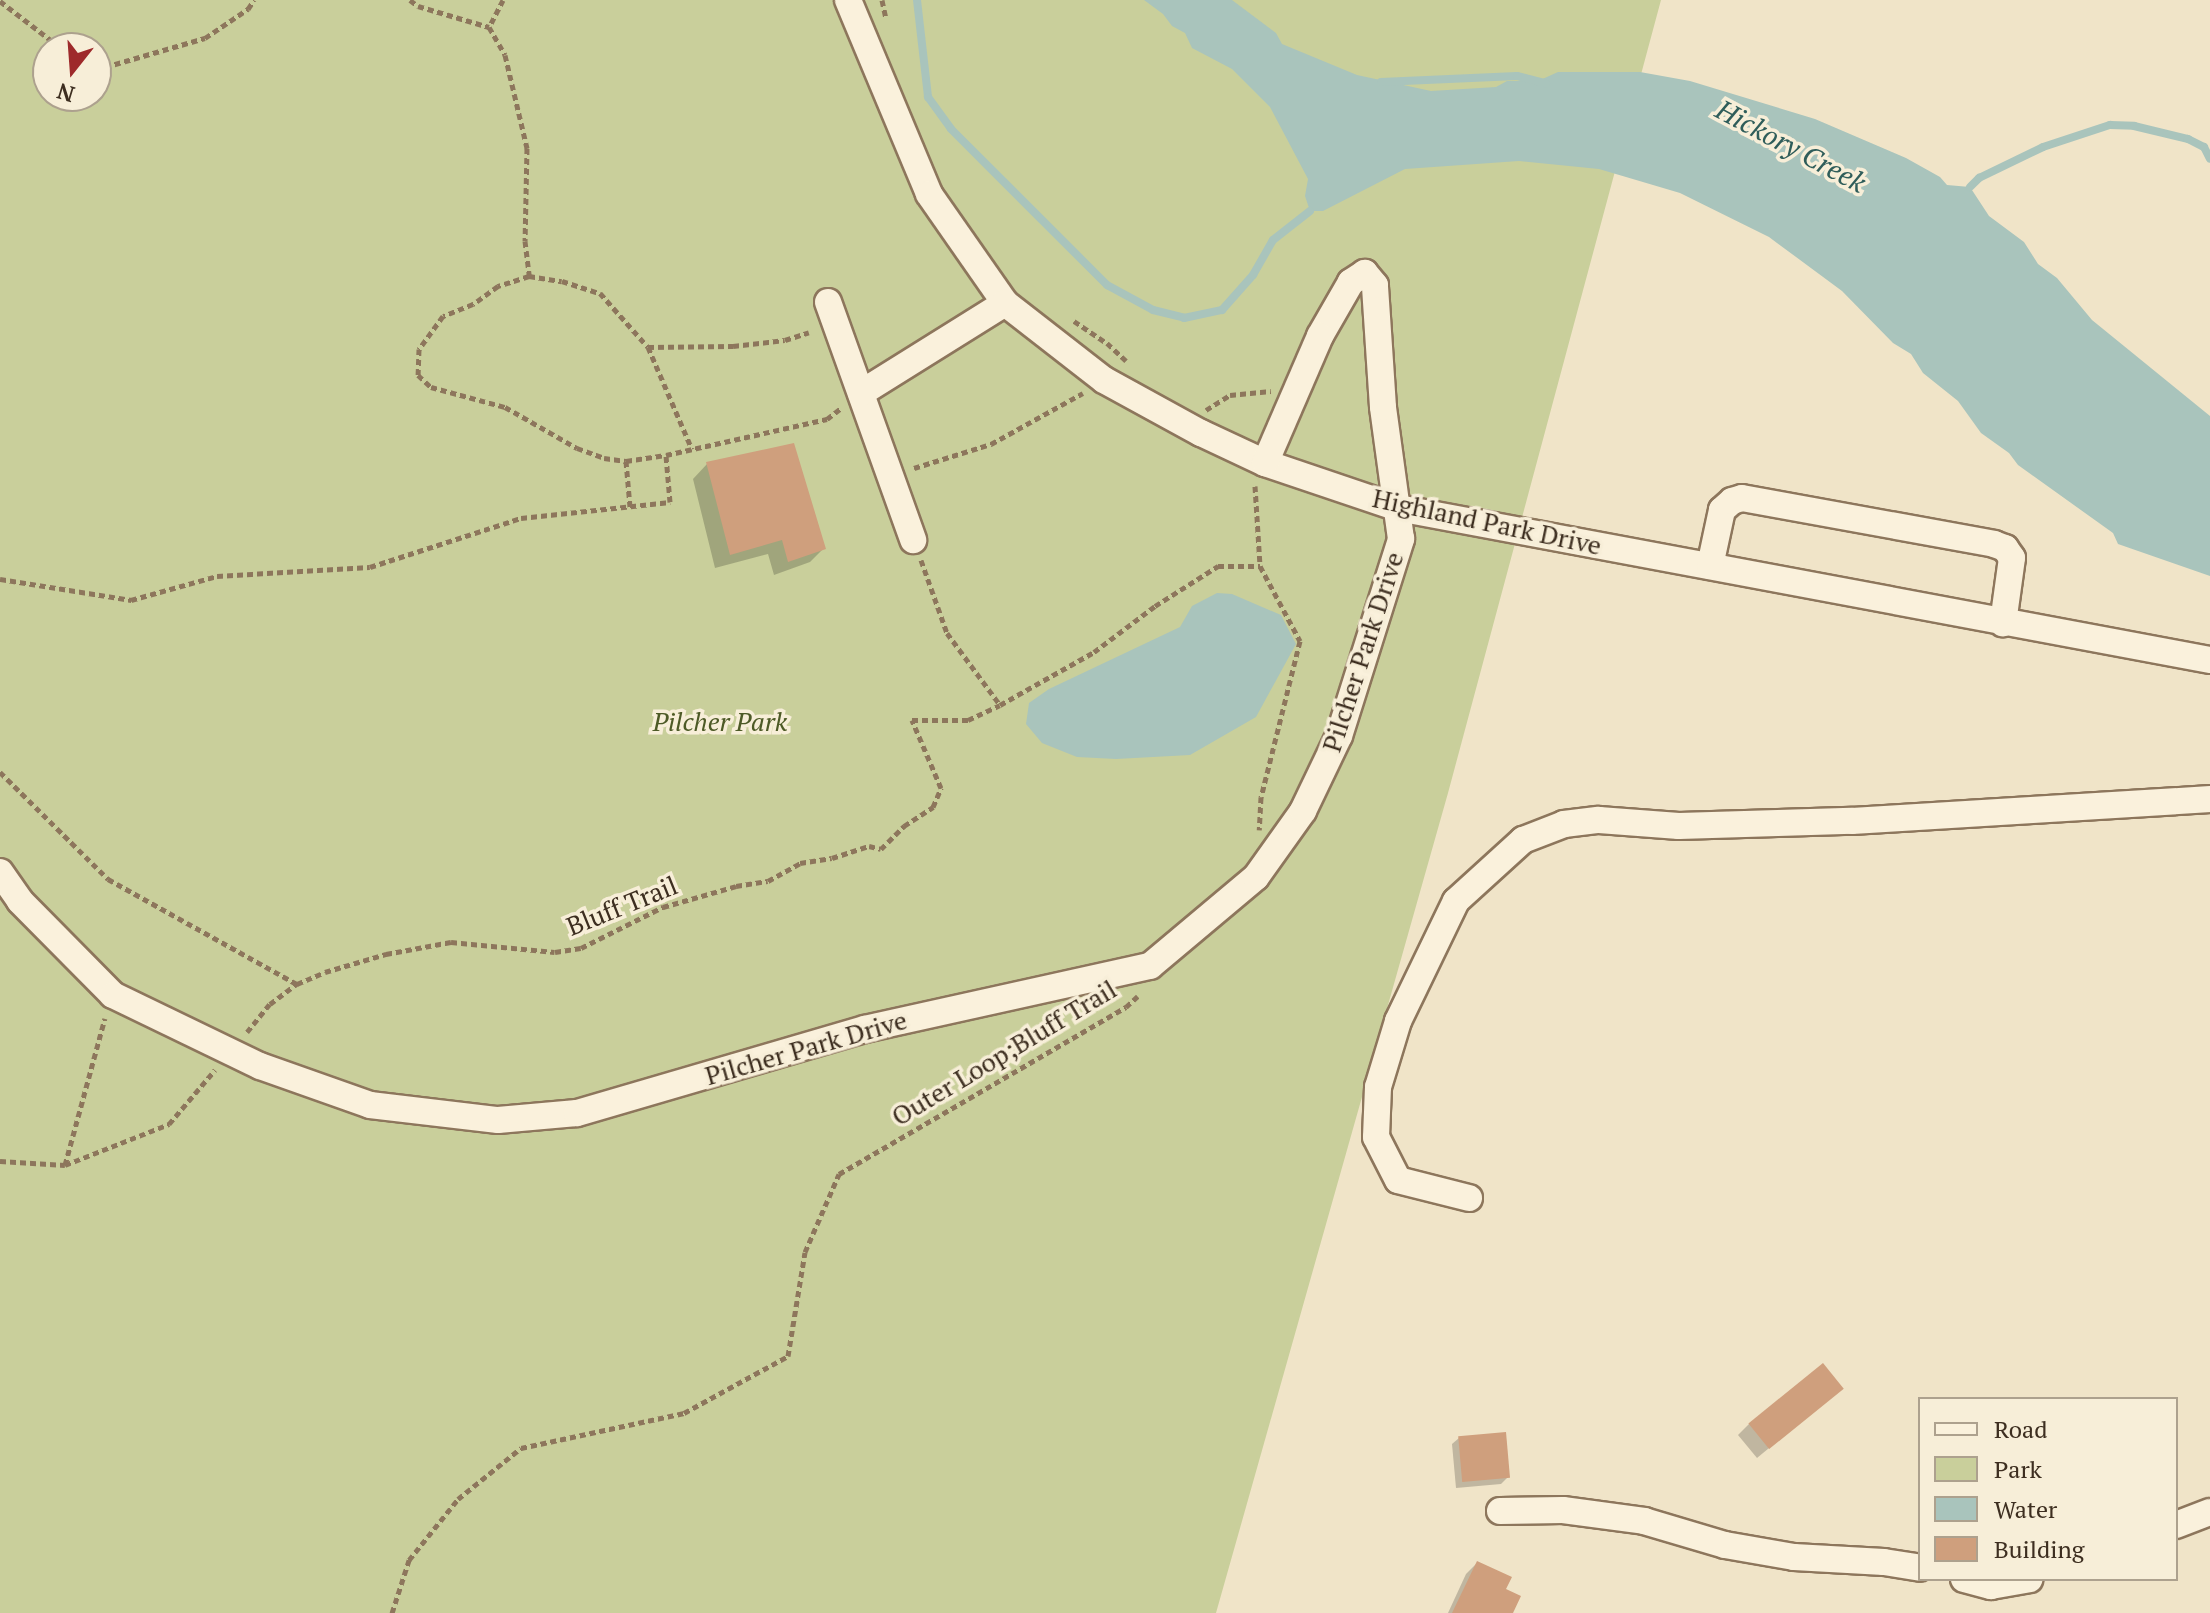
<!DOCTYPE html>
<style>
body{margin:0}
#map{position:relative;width:2210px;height:1613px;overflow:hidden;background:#f0e4c8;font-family:"PT Serif",serif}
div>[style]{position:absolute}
.green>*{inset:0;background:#c9cf9b}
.water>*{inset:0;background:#a9c4bc}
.shadow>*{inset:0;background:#0003}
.stream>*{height:8px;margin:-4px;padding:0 4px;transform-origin:4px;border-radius:4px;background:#a9c4bc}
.building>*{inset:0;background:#cf9f7d;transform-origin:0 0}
.path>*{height:5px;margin-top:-2.5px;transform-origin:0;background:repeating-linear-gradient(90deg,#8d765c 0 6px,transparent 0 10px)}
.roads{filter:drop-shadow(2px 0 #8d765c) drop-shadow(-2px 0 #8d765c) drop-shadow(0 2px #8d765c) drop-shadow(0 -2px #8d765c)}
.minor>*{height:26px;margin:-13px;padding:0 13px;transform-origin:13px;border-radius:13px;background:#faf1dc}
span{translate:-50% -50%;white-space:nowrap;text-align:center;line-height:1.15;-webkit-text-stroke:7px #f7eed8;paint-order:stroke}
.street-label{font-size:26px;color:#3d2e20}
.park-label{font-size:26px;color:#4d5a26;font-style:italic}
.water-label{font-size:28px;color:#2f5d5a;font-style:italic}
.legend{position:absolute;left:1918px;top:1397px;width:260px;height:184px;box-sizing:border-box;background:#f7eed8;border:2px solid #ada18e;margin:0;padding:10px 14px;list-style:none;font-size:24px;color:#3d2e20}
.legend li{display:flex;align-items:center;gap:16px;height:40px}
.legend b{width:40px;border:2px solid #ada18e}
.north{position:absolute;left:32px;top:32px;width:80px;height:80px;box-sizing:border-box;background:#f7eed8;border:2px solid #ada18e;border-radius:50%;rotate:197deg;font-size:22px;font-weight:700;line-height:32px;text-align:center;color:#3d2e20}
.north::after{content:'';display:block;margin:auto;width:28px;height:36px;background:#9e2a2b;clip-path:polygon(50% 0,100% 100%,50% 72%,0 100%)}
</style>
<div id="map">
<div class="green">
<div style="clip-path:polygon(evenodd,0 0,1661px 0,1448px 793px,1216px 1613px,0 1613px,0 0,48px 48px,96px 48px,96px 96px,48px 96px,48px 48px)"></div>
</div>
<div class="water">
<div style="clip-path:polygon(1144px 0,1232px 0,1276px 33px,1282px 44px,1357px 75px,1431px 91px,1496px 87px,1507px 81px,1538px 81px,1558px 72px,1640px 72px,1690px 81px,1815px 119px,1906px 158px,1940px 177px,1947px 185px,1970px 187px,1989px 216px,2024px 242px,2038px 264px,2057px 278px,2092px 320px,2210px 416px,2210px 576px,2118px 544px,2113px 533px,2018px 465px,2009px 453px,1981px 433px,1958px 401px,1923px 373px,1911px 354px,1893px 343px,1842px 291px,1769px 237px,1680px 193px,1599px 169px,1519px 161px,1405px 169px,1323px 211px,1310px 211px,1305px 196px,1308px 179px,1270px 107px,1232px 69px,1192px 48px,1185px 33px,1172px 26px,1163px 14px)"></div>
<div style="clip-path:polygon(1217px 593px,1232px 594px,1281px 615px,1296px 644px,1256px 717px,1190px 755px,1116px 759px,1077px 757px,1042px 743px,1026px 724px,1029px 703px,1049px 689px,1180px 627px,1192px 606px)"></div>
</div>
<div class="shadow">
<div style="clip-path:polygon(707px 464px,824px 548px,810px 562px,774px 575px,768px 554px,715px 568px,693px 479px)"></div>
<div style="clip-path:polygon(1841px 1389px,1757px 1458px,1738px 1435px,1749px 1424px)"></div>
<div style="clip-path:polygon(1459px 1438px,1508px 1477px,1501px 1484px,1456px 1488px,1452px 1444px)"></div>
<div style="clip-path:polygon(1477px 1563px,1511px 1613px,1448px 1613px,1466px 1574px)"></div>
</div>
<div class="stream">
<div style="left:917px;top:0;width:98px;rotate:83.5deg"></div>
<div style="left:928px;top:97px;width:39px;rotate:54deg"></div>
<div style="left:951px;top:129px;width:221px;rotate:45deg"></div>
<div style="left:1107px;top:285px;width:52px;rotate:28.5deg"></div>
<div style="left:1153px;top:310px;width:32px;rotate:14deg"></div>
<div style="left:1184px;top:318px;width:39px;rotate:-12deg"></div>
<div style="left:1222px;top:310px;width:47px;rotate:-48.5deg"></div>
<div style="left:1253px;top:275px;width:40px;rotate:-60.3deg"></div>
<div style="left:1273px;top:240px;width:47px;rotate:-38.1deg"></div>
<div style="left:1381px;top:82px;width:136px;rotate:-2.5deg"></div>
<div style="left:1517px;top:76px;width:30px;rotate:14deg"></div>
<div style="left:1970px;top:187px;width:13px;rotate:-45deg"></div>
<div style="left:1979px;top:178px;width:71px;rotate:-25.8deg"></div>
<div style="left:2043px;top:147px;width:71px;rotate:-18.2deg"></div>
<div style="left:2110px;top:125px;width:24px;rotate:2deg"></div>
<div style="left:2134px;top:126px;width:56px;rotate:13.5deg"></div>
<div style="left:2188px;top:139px;width:18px;rotate:27deg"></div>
<div style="left:2204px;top:147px;width:13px;rotate:63deg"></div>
</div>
<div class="building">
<div style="clip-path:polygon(794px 443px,826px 549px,788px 562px,782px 540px,730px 555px,706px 462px)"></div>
<div style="left:1823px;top:1363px;width:33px;height:96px;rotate:51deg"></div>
<div style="left:1506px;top:1432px;width:46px;height:48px;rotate:85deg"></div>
<div style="clip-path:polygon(1477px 1561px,1512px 1577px,1506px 1589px,1521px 1596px,1513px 1613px,1452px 1613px)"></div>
</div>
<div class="path">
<div style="left:410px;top:0;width:10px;rotate:37deg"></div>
<div style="left:418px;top:6px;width:74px;rotate:16.5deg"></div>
<div style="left:503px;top:0;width:30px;rotate:117deg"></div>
<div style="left:489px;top:27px;width:32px;rotate:60deg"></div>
<div style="left:505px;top:55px;width:96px;rotate:76.7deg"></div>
<div style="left:527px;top:148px;width:93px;rotate:91.2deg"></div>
<div style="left:525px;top:241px;width:35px;rotate:83deg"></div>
<div style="left:529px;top:276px;width:33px;rotate:9deg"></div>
<div style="left:562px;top:281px;width:40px;rotate:18deg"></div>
<div style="left:600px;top:293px;width:72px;rotate:48.4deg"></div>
<div style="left:648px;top:347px;width:111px;rotate:66.7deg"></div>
<div style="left:882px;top:0;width:19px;rotate:78deg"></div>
<div style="left:0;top:1px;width:77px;rotate:37.6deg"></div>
<div style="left:96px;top:63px;width:10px;rotate:24deg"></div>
<div style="left:105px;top:67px;width:104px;rotate:-16.2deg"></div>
<div style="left:205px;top:38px;width:52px;rotate:-34deg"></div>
<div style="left:248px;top:9px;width:11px;rotate:-56deg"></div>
<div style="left:529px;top:276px;width:33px;rotate:162deg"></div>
<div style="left:498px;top:286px;width:31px;rotate:144deg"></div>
<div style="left:473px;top:304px;width:32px;rotate:158deg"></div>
<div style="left:443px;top:316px;width:41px;rotate:126deg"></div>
<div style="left:419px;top:349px;width:26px;rotate:92deg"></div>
<div style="left:418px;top:375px;width:18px;rotate:43deg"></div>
<div style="left:431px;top:387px;width:77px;rotate:15.1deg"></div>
<div style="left:505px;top:407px;width:83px;rotate:29.7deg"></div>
<div style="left:577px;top:448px;width:29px;rotate:20deg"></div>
<div style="left:604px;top:458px;width:22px;rotate:8deg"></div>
<div style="left:626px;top:461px;width:40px;rotate:-8.5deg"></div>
<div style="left:1074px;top:321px;width:40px;rotate:34deg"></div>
<div style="left:1107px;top:343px;width:26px;rotate:43deg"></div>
<div style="left:648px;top:347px;width:85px;rotate:-0.7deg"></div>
<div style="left:733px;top:346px;width:52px;rotate:-6.6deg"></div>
<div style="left:785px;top:340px;width:25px;rotate:-18deg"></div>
<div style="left:1206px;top:410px;width:28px;rotate:-32deg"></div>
<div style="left:1230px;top:395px;width:41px;rotate:-5.6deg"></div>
<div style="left:626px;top:461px;width:46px;rotate:85deg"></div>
<div style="left:914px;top:468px;width:81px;rotate:-17.3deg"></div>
<div style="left:991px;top:444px;width:105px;rotate:-29deg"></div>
<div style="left:1255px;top:486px;width:80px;rotate:86.4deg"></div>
<div style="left:921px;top:560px;width:77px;rotate:70.4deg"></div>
<div style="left:947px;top:633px;width:89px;rotate:53.6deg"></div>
<div style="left:0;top:579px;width:133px;rotate:9.1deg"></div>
<div style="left:131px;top:600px;width:89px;rotate:-15.6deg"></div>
<div style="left:217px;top:576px;width:153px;rotate:-3.4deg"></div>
<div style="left:370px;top:567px;width:159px;rotate:-18deg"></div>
<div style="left:521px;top:518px;width:150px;rotate:-6.1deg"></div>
<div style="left:670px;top:502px;width:47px;rotate:-94.9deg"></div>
<div style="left:666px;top:455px;width:165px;rotate:-12.6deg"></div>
<div style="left:827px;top:419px;width:18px;rotate:-38deg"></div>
<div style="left:0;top:772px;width:152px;rotate:44.7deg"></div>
<div style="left:108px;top:879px;width:216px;rotate:29.1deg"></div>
<div style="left:247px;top:1032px;width:36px;rotate:-51deg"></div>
<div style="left:270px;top:1004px;width:34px;rotate:-37deg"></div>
<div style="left:297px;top:984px;width:30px;rotate:-23deg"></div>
<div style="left:325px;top:972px;width:64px;rotate:-16.4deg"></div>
<div style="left:386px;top:954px;width:66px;rotate:-10.5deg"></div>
<div style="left:451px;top:942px;width:104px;rotate:5.5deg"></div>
<div style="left:555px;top:952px;width:26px;rotate:-9deg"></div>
<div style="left:581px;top:948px;width:92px;rotate:-26.6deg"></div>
<div style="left:663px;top:907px;width:76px;rotate:-16deg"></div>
<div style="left:736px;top:886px;width:32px;rotate:-9deg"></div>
<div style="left:768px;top:881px;width:37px;rotate:-29deg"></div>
<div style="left:800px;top:863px;width:32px;rotate:-9deg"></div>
<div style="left:832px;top:858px;width:39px;rotate:-18deg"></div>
<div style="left:869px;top:846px;width:12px;rotate:14deg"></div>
<div style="left:881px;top:849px;width:33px;rotate:-45deg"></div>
<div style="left:904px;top:826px;width:35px;rotate:-33deg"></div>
<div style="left:933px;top:807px;width:21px;rotate:-67deg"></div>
<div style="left:941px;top:788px;width:74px;rotate:-113.1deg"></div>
<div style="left:912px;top:720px;width:56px"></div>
<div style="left:968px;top:720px;width:35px;rotate:-25deg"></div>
<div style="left:1000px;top:705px;width:108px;rotate:-29.4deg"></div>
<div style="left:1094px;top:652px;width:76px;rotate:-37deg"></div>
<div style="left:1155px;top:606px;width:75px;rotate:-32.4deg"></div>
<div style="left:1218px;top:566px;width:42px"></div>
<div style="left:1260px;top:566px;width:85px;rotate:61.9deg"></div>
<div style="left:1300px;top:641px;width:161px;rotate:104deg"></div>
<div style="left:1261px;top:797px;width:33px;rotate:93deg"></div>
<div style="left:0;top:1161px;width:65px;rotate:3.5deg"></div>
<div style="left:65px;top:1165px;width:112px;rotate:-21.5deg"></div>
<div style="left:169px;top:1124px;width:71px;rotate:-49.6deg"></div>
<div style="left:65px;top:1165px;width:152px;rotate:-74.8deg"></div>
<div style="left:392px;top:1613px;width:56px;rotate:-72.2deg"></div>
<div style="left:409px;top:1560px;width:78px;rotate:-51.2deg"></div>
<div style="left:458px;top:1499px;width:81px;rotate:-39deg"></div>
<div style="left:521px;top:1448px;width:167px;rotate:-12.1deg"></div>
<div style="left:684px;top:1413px;width:119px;rotate:-28.7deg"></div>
<div style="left:788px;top:1356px;width:105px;rotate:-80.7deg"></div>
<div style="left:805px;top:1252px;width:85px;rotate:-66.4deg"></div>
<div style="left:839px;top:1174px;width:332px;rotate:-30.2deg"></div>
<div style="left:1126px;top:1007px;width:16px;rotate:-43deg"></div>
</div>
<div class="roads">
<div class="minor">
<div style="left:848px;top:0;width:210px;rotate:67.3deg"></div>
<div style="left:929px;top:194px;width:133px;rotate:55.1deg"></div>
<div style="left:1005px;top:303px;width:125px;rotate:37.9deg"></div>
<div style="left:1104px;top:380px;width:111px;rotate:28.7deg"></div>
<div style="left:1201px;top:433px;width:71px;rotate:25.1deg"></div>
<div style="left:1265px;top:463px;width:140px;rotate:18.7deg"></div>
<div style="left:1398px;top:508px;width:826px;rotate:10.6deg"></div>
<div style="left:828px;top:302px;width:253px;rotate:70.3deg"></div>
<div style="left:861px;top:393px;width:170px;rotate:-32deg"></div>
<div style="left:1710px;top:566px;width:57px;rotate:-77.9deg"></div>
<div style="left:1722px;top:510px;width:13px;rotate:-42deg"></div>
<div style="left:1732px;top:501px;width:10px;rotate:-17deg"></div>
<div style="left:1742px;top:498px;width:256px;rotate:10.3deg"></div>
<div style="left:1994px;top:544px;width:12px;rotate:20deg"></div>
<div style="left:2005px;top:548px;width:12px;rotate:55deg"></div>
<div style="left:2012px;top:558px;width:66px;rotate:97.9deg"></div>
<div style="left:0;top:872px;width:35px;rotate:55deg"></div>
<div style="left:20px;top:901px;width:132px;rotate:45.3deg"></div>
<div style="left:113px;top:995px;width:163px;rotate:25.8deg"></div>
<div style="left:260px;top:1066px;width:117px;rotate:19.5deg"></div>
<div style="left:370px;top:1105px;width:129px;rotate:6.7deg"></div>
<div style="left:498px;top:1120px;width:79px;rotate:-5.1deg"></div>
<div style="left:577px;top:1113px;width:300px;rotate:-16.3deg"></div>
<div style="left:865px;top:1029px;width:292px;rotate:-12.5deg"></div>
<div style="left:1150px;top:966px;width:138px;rotate:-40deg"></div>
<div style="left:1256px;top:877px;width:81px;rotate:-54.5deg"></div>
<div style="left:1303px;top:811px;width:83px;rotate:-64.4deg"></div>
<div style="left:1339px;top:736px;width:207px;rotate:-72.5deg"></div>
<div style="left:1401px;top:539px;width:133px;rotate:-97.8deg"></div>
<div style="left:1383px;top:407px;width:122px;rotate:-93.8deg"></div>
<div style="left:1375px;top:285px;width:16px;rotate:-130deg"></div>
<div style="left:1365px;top:273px;width:17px;rotate:147deg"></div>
<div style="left:1351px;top:282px;width:62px;rotate:119.9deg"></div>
<div style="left:1320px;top:336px;width:138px;rotate:113.4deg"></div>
<div style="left:1469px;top:1198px;width:73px;rotate:-165.8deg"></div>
<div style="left:1398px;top:1180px;width:48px;rotate:-117.1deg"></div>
<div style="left:1376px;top:1137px;width:50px;rotate:-87.7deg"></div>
<div style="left:1378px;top:1087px;width:69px;rotate:-73.1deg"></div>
<div style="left:1398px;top:1021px;width:133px;rotate:-64.2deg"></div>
<div style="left:1456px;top:901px;width:91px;rotate:-42.3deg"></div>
<div style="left:1523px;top:840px;width:44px;rotate:-21.3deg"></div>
<div style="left:1564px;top:824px;width:35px;rotate:-7deg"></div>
<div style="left:1599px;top:820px;width:80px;rotate:4.3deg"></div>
<div style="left:1679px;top:826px;width:173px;rotate:-1.7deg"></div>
<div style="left:1852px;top:821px;width:359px;rotate:-3.5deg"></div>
<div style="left:1500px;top:1511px;width:63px;rotate:-0.9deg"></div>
<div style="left:1563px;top:1510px;width:82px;rotate:7.7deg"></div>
<div style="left:1644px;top:1521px;width:84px;rotate:16.5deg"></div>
<div style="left:1725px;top:1545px;width:70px;rotate:9.9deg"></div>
<div style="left:1794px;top:1557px;width:90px;rotate:3.2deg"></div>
<div style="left:1884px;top:1562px;width:36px;rotate:9deg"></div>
<div style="left:2176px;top:1525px;width:36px;rotate:-21deg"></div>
<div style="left:1964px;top:1579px;width:28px;rotate:15deg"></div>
<div style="left:1991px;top:1586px;width:39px;rotate:-10deg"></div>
</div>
</div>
<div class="street-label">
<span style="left:1487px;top:522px;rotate:12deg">Highland Park Drive</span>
<span style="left:1363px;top:652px;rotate:-72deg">Pilcher Park Drive</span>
<span style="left:622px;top:906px;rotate:-22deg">Bluff Trail</span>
<span style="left:806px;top:1048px;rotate:-16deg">Pilcher Park Drive</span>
<span style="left:1004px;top:1053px;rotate:-31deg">Outer Loop;Bluff Trail</span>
</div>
<div class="park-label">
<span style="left:720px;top:722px">Pilcher Park</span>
</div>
<div class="water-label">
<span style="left:1791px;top:146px;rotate:28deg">Hickory Creek</span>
</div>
<ul class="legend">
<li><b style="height:10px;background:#faf1dc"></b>Road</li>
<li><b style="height:22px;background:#c9cf9b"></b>Park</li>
<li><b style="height:22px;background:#a9c4bc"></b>Water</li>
<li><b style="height:22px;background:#cf9f7d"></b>Building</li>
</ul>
<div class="north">N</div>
</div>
